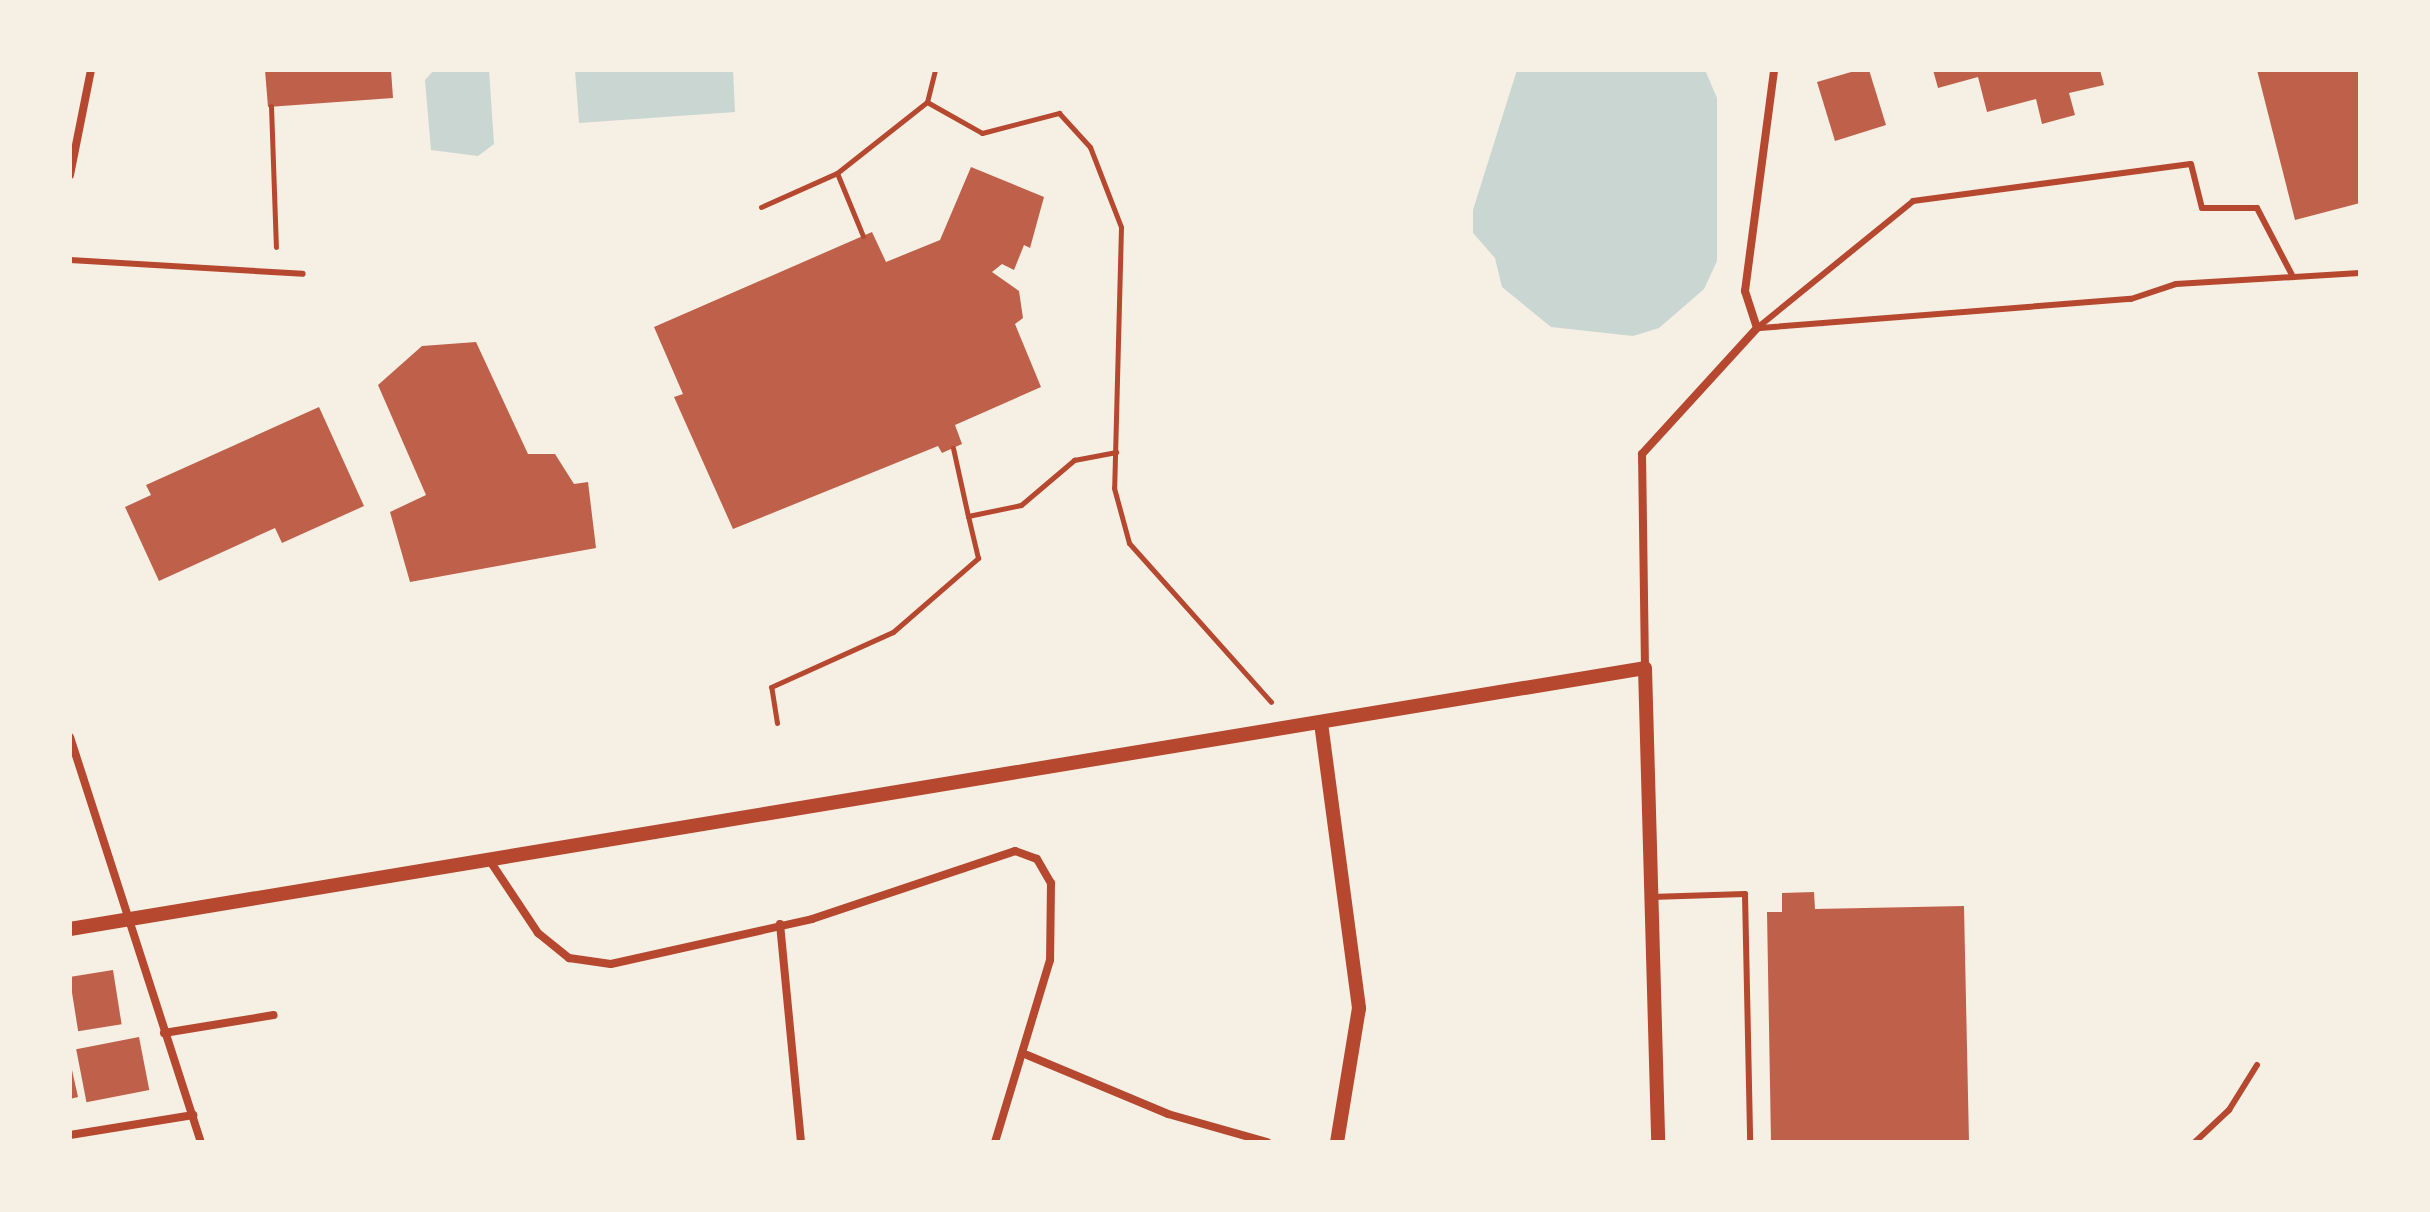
<!DOCTYPE html>
<style>
body{margin:0}
#map{position:relative;width:2430px;height:1212px;overflow:hidden;background:#f6efe4;font-family:"Asap Condensed",sans-serif}
div>[style]{position:absolute}
.water>*{inset:0;background:#c9d6d2}
.building>*{inset:0;background:#bf614a;transform-origin:0 0}
.path>*{height:5px;margin:-2.5px;padding:0 2.5px;transform-origin:2.5px;border-radius:2.5px;background:#b5482f}
.service>*{height:6px;margin:-3px;padding:0 3px;transform-origin:3px;border-radius:3px;background:#b5482f}
.minor>*{height:8px;margin:-4px;padding:0 4px;transform-origin:4px;border-radius:4px;background:#b5482f}
.tertiary>*{height:14px;margin:-7px;padding:0 7px;transform-origin:7px;border-radius:7px;background:#b5482f}
span{translate:-50% -50%;white-space:nowrap;text-align:center;line-height:1.15;-webkit-text-stroke:6px #f6efe4;paint-order:stroke}
.frame{position:absolute;inset:0;border:72px solid #f6efe4;pointer-events:none}
</style>
<div id="map">
<div class="water">
<div style="clip-path:polygon(434px 70px,489px 70px,494px 144px,478px 156px,431px 150px,425px 80px)"></div>
<div style="clip-path:polygon(575px 70px,733px 70px,735px 112px,579px 123px)"></div>
<div style="clip-path:polygon(1517px 70px,1705px 70px,1717px 98px,1717px 261px,1704px 289px,1659px 328px,1633px 336px,1551px 327px,1502px 287px,1495px 258px,1473px 233px,1473px 210px)"></div>
</div>
<div class="building">
<div style="clip-path:polygon(265px 70px,391px 70px,393px 98px,268px 107px)"></div>
<div style="clip-path:polygon(1858px 70px,1869px 70px,1886px 125px,1835px 141px,1817px 82px)"></div>
<div style="clip-path:polygon(1933px 70px,2100px 70px,2104px 85px,2069px 93px,2075px 115px,2042px 124px,2036px 99px,1987px 112px,1978px 77px,1938px 88px)"></div>
<div style="clip-path:polygon(2257px 70px,2360px 70px,2360px 203px,2295px 220px)"></div>
<div style="clip-path:polygon(971px 167px,1044px 197px,1030px 248px,1024px 245px,1014px 270px,1002px 264px,992px 272px,1019px 291px,1023px 318px,1015px 324px,1041px 387px,955px 425px,962px 444px,942px 453px,938px 446px,733px 529px,674px 397px,683px 394px,654px 327px,872px 232px,886px 262px,940px 240px)"></div>
<div style="clip-path:polygon(476px 342px,528px 454px,555px 454px,574px 484px,588px 482px,596px 548px,410px 582px,390px 512px,426px 495px,378px 385px,422px 346px)"></div>
<div style="clip-path:polygon(319px 407px,364px 506px,282px 543px,275px 528px,159px 581px,125px 507px,151px 495px,146px 485px)"></div>
<div style="clip-path:polygon(1814px 892px,1815px 909px,1964px 906px,1969px 1142px,1771px 1142px,1767px 912px,1782px 912px,1782px 893px)"></div>
<div style="left:113px;top:970px;width:55px;height:44px;rotate:81deg"></div>
<div style="left:139px;top:1037px;width:54px;height:64px;rotate:79deg"></div>
<div style="clip-path:polygon(70px 1061px,78px 1097px,70px 1099px)"></div>
</div>
<div class="path">
<div style="left:927px;top:102px;width:63px;rotate:29.4deg"></div>
<div style="left:982px;top:133px;width:80px;rotate:-14.6deg"></div>
<div style="left:1059px;top:113px;width:46px;rotate:47.6deg"></div>
<div style="left:1090px;top:147px;width:86px;rotate:68.8deg"></div>
<div style="left:1121px;top:227px;width:261px;rotate:91.5deg"></div>
<div style="left:1114px;top:488px;width:57px;rotate:74.7deg"></div>
<div style="left:1129px;top:543px;width:213px;rotate:48.2deg"></div>
<div style="left:271px;top:106px;width:141px;rotate:88deg"></div>
<div style="left:837px;top:173px;width:68px;rotate:67.6deg"></div>
<div style="left:761px;top:207px;width:83px;rotate:-24.1deg"></div>
<div style="left:837px;top:173px;width:115px;rotate:-38.3deg"></div>
<div style="left:927px;top:102px;width:33px;rotate:-76deg"></div>
<div style="left:953px;top:448px;width:70px;rotate:77.6deg"></div>
<div style="left:777px;top:723px;width:36px;rotate:-99deg"></div>
<div style="left:771px;top:687px;width:134px;rotate:-24.3deg"></div>
<div style="left:893px;top:632px;width:113px;rotate:-41deg"></div>
<div style="left:978px;top:558px;width:43px;rotate:-103.4deg"></div>
<div style="left:968px;top:516px;width:54px;rotate:-11.7deg"></div>
<div style="left:1021px;top:505px;width:70px;rotate:-40.3deg"></div>
<div style="left:1074px;top:460px;width:43px;rotate:-10.8deg"></div>
</div>
<div class="service">
<div style="left:70px;top:260px;width:233px;rotate:3.4deg"></div>
<div style="left:1757px;top:328px;width:201px;rotate:-39.1deg"></div>
<div style="left:1913px;top:201px;width:280px;rotate:-7.6deg"></div>
<div style="left:2191px;top:164px;width:45px;rotate:76deg"></div>
<div style="left:2202px;top:208px;width:55px"></div>
<div style="left:2257px;top:208px;width:78px;rotate:62.4deg"></div>
<div style="left:1760px;top:328px;width:372px;rotate:-4.5deg"></div>
<div style="left:2131px;top:299px;width:47px;rotate:-18.4deg"></div>
<div style="left:2176px;top:284px;width:184px;rotate:-3.4deg"></div>
<div style="left:1651px;top:897px;width:94px;rotate:-1.8deg"></div>
<div style="left:1745px;top:894px;width:248px;rotate:88.8deg"></div>
<div style="left:2195px;top:1142px;width:47px;rotate:-43.3deg"></div>
<div style="left:2229px;top:1110px;width:53px;rotate:-58.1deg"></div>
</div>
<div class="minor">
<div style="left:70px;top:175px;width:107px;rotate:-78.7deg"></div>
<div style="left:1645px;top:668px;width:214px;rotate:-90.8deg"></div>
<div style="left:1642px;top:454px;width:171px;rotate:-47.6deg"></div>
<div style="left:1757px;top:328px;width:39px;rotate:-108deg"></div>
<div style="left:1745px;top:291px;width:223px;rotate:-82.5deg"></div>
<div style="left:70px;top:737px;width:426px;rotate:72.1deg"></div>
<div style="left:490px;top:861px;width:87px;rotate:56.3deg"></div>
<div style="left:538px;top:933px;width:40px;rotate:39deg"></div>
<div style="left:569px;top:958px;width:42px;rotate:8.1deg"></div>
<div style="left:611px;top:964px;width:206px;rotate:-12.6deg"></div>
<div style="left:812px;top:919px;width:214px;rotate:-18.5deg"></div>
<div style="left:1015px;top:851px;width:23px;rotate:20deg"></div>
<div style="left:1037px;top:859px;width:28px;rotate:60deg"></div>
<div style="left:1051px;top:883px;width:77px;rotate:90.7deg"></div>
<div style="left:1050px;top:960px;width:190px;rotate:106.8deg"></div>
<div style="left:780px;top:924px;width:219px;rotate:84.5deg"></div>
<div style="left:164px;top:1033px;width:111px;rotate:-9.3deg"></div>
<div style="left:1027px;top:1055px;width:153px;rotate:22.7deg"></div>
<div style="left:1168px;top:1114px;width:103px;rotate:15.8deg"></div>
<div style="left:70px;top:1135px;width:125px;rotate:-9.2deg"></div>
</div>
<div class="tertiary">
<div style="left:1321px;top:723px;width:288px;rotate:82.4deg"></div>
<div style="left:1359px;top:1008px;width:136px;rotate:99.3deg"></div>
<div style="left:70px;top:929px;width:1596px;rotate:-9.41deg"></div>
<div style="left:1645px;top:668px;width:474px;rotate:88.4deg"></div>
</div>
<div class="frame"></div>
</div>
